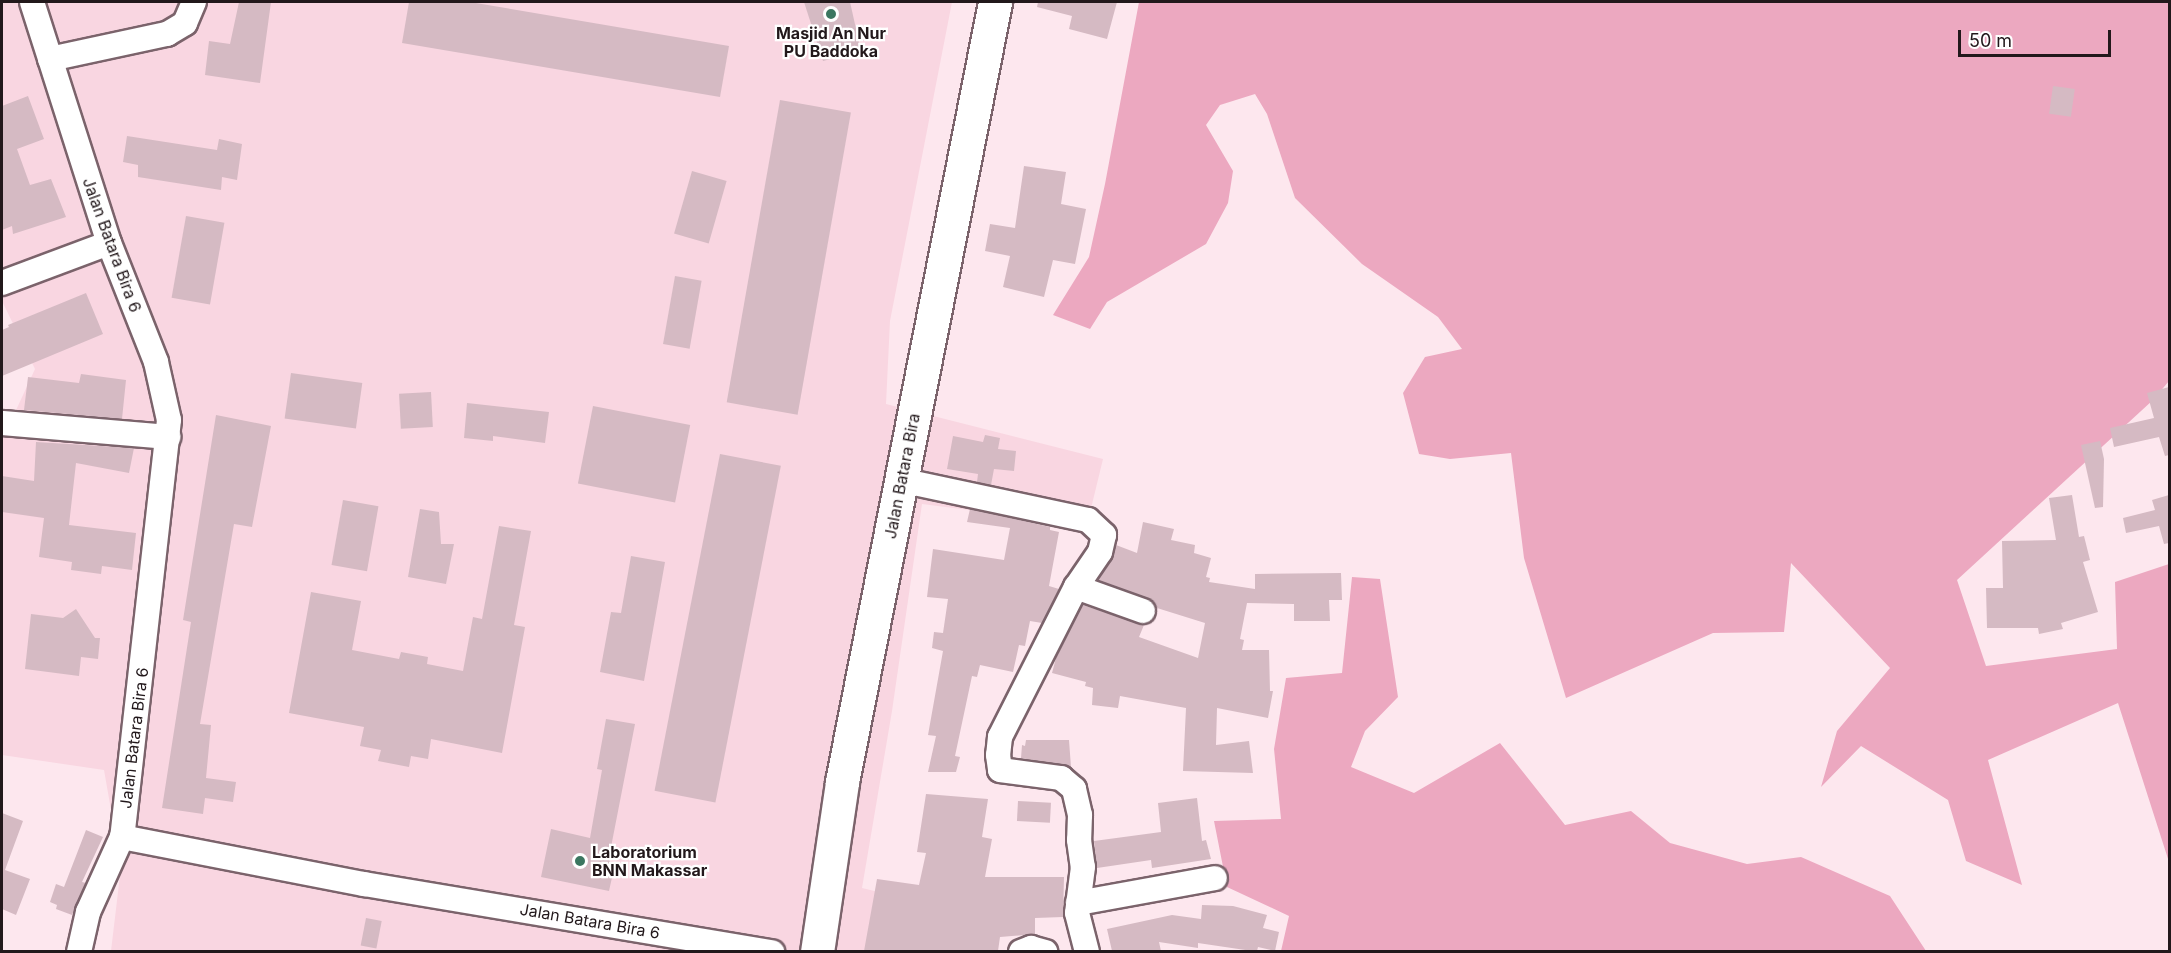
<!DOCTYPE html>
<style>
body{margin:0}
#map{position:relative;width:2171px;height:953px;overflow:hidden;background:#fde7ee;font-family:Inter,sans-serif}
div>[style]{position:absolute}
.built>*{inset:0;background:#f9d6e1}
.green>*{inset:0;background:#eca8c0}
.building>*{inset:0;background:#d5bac3;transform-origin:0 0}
.roads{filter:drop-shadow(2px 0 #7b636b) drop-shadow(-2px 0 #7b636b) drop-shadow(0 2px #7b636b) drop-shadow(0 -2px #7b636b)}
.street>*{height:24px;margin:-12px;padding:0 12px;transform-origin:12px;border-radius:12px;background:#fff}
.secondary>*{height:33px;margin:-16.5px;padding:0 16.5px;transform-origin:16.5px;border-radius:16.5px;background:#fff}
.dots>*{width:16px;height:16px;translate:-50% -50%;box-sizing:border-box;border:3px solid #fff;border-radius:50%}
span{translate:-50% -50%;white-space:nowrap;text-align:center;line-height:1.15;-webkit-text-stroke:4.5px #fff;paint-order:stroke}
.poi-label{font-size:16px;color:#22181b;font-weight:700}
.left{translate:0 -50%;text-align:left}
.street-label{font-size:16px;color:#22181b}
.frame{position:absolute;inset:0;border:3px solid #22181b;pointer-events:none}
.scale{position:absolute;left:1958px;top:30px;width:153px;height:27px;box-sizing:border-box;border:3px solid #22181b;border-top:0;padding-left:8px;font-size:18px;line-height:21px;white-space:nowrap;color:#22181b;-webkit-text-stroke:4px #fff;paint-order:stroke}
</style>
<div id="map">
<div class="built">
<div style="clip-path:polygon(2px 2px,952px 2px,890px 321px,886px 404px,1103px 459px,1087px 525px,922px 504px,892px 711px,862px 888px,990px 919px,985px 951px,111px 951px,121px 867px,104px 770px,2px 755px,2px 423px,11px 421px,35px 369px,2px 301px)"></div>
</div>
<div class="green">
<div style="clip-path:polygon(1139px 2px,2169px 2px,2169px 381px,2153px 400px,1957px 580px,1986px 666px,2117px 649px,2115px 582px,2169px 564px,2169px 862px,2118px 703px,1988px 760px,2022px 885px,1966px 861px,1948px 800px,1861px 746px,1821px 787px,1837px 731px,1890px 668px,1791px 563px,1784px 632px,1713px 633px,1566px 698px,1524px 558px,1511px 453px,1450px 459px,1419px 454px,1403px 393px,1425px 357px,1462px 349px,1438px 317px,1362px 264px,1295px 198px,1267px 114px,1255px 94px,1220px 105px,1206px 125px,1233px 171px,1228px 203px,1206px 244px,1107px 302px,1090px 329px,1053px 315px,1089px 257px,1105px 184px)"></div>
<div style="clip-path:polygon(1352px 577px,1380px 579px,1398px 697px,1365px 731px,1351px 767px,1414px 793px,1500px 743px,1565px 825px,1631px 811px,1670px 843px,1747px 864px,1801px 857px,1890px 896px,1926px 951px,1281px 951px,1289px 916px,1227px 887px,1214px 821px,1281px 819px,1274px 749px,1286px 678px,1342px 673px)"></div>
</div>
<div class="building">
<div style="clip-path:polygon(239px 2px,271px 2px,260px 83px,205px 75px,209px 41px,230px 44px)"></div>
<div style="clip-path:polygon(409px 2px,470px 2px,729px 46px,720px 97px,402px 43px)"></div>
<div style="clip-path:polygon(804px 2px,850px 2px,861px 51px,823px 61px)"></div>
<div style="clip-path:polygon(1038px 2px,1117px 2px,1107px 39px,1069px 29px,1072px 16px,1037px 7px)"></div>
<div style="left:2053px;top:86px;width:22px;height:28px;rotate:8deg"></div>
<div style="clip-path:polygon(28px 96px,44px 139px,17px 149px,30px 185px,51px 179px,66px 217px,13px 234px,12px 226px,2px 230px,2px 106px)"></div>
<div style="left:780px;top:100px;width:72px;height:307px;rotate:10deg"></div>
<div style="clip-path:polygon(127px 136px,217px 150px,219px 139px,242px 144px,237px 180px,222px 177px,221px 190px,138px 177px,138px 165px,123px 162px)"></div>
<div style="clip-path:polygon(1024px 166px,1066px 172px,1061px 204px,1086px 209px,1075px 264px,1053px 260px,1044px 297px,1003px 287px,1010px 256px,985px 251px,990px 224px,1015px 228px)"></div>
<div style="left:692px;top:171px;width:36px;height:65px;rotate:16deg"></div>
<div style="left:186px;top:216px;width:39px;height:83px;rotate:10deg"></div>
<div style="left:675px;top:276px;width:27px;height:69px;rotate:10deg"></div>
<div style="clip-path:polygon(86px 293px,103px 334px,2px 376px,2px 330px,9px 327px,8px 325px)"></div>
<div style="left:291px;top:373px;width:72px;height:46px;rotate:8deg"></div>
<div style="clip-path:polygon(81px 374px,126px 380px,122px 419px,24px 410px,28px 377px,79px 383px)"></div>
<div style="clip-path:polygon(2169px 387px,2169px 455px,2165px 456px,2159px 437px,2114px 447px,2110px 428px,2154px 418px,2147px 393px)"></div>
<div style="left:431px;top:392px;width:35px;height:32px;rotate:87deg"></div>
<div style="clip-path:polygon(467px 403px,549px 412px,545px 443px,493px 436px,493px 441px,464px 438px)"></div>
<div style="left:593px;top:406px;width:99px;height:79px;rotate:11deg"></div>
<div style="clip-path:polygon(216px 415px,271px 426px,252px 527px,234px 524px,200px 724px,211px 725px,206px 778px,236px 782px,233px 802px,205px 798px,203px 814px,162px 808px,191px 622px,183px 620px)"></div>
<div style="clip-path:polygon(985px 435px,1000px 438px,998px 449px,1016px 451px,1014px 471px,994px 469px,991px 485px,977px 482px,978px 474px,947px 469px,953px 436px,983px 442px)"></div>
<div style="clip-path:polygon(2100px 441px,2104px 459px,2103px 507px,2095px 508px,2081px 445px)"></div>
<div style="clip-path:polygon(36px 442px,134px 448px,129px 473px,76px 463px,69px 525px,136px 533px,132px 570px,102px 566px,101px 574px,71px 570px,72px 562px,39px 557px,44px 518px,2px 512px,2px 476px,34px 481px)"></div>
<div style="left:720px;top:454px;width:62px;height:343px;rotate:11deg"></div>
<div style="clip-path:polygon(2072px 495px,2079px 537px,2084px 536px,2090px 560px,2083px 562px,2098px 612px,2061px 623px,2063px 629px,2039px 634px,2038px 628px,1987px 628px,1986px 588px,2003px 588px,2002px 541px,2056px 540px,2049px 498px)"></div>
<div style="clip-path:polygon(2169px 495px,2169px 543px,2164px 544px,2159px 526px,2126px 533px,2123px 518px,2155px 510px,2152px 500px)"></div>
<div style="left:343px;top:500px;width:36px;height:66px;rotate:10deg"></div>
<div style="clip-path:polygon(420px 509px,439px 512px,441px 544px,454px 544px,446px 584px,408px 577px)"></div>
<div style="clip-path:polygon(970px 509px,1050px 527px,1050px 530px,1059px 532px,1049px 586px,1059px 589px,1042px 623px,1030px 621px,1025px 646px,1019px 645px,1013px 672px,980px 665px,977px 677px,972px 676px,955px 756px,960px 757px,956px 772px,928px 772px,936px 736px,928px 735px,943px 651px,932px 648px,934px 632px,943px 633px,948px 599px,927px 597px,933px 549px,1004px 560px,1010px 528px,967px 522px)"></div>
<div style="clip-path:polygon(1143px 522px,1174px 529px,1171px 540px,1195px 545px,1194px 553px,1211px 558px,1206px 577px,1210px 578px,1209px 582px,1255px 589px,1255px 574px,1341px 573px,1342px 600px,1329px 600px,1330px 621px,1294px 621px,1294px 604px,1247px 603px,1240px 639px,1244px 640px,1242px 650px,1269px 650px,1270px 691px,1273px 691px,1268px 718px,1217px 708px,1216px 745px,1249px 741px,1253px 773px,1183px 771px,1186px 708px,1120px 696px,1118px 708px,1092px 705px,1093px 688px,1085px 686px,1086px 682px,1052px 673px,1056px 658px,1083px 605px,1144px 625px,1139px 637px,1198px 658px,1205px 623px,1157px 608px,1148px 598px,1098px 580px,1112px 560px,1116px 545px,1137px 553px)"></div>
<div style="clip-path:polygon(499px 526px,531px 531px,514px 625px,525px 627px,502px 753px,431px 739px,428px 759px,411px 756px,409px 767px,378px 761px,381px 750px,360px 746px,364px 727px,289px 713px,311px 592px,361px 601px,352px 650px,399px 659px,401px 652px,428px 657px,427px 664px,463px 671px,473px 617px,482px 619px)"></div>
<div style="clip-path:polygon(631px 556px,665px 562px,644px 681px,600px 672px,611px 612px,621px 613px)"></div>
<div style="clip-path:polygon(76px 609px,95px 638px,100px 638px,98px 659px,81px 657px,79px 676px,25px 669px,31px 614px,63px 618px)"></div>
<div style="clip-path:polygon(606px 719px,635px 724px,612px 842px,609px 872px,613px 873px,609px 891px,541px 877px,551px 829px,590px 838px,602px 770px,597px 769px)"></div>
<div style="clip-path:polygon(1026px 740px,1069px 740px,1071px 767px,1021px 758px,1022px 745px,1025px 746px)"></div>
<div style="clip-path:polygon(926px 794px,988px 799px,982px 837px,992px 839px,985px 877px,1064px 877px,1063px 917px,1035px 918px,1035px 934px,1000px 937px,998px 951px,864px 951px,877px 879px,919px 885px,926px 853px,917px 852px)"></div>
<div style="clip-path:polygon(1197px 798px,1202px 841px,1206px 840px,1211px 859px,1152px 868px,1151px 860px,1097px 868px,1094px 841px,1161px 832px,1158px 803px)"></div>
<div style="left:1018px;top:801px;width:33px;height:20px;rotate:3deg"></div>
<div style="clip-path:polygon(2px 813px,23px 821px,5px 870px,30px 879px,16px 915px,2px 909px)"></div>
<div style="clip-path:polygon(86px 830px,103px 837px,82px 882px,86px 883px,72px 915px,56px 909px,57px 905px,50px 902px,56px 884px,64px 887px)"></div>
<div style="clip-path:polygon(1202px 905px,1233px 906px,1267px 915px,1263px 928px,1279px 932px,1275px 951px,1258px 947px,1257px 951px,1252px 951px,1198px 943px,1198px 948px,1159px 942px,1161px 951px,1112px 951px,1107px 929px,1172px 915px,1201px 919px)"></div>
<div style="left:366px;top:918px;width:16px;height:28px;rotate:11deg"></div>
</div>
<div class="roads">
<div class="street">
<div style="left:32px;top:2px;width:253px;rotate:72.3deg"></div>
<div style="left:109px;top:243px;width:128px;rotate:68.4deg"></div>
<div style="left:156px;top:362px;width:59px;rotate:77.4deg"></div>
<div style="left:169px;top:420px;width:420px;rotate:96.4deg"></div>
<div style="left:122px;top:837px;width:247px;rotate:11deg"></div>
<div style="left:364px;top:884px;width:414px;rotate:9.5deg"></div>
<div style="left:50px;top:59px;width:120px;rotate:-12.1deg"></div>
<div style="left:167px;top:34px;width:21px;rotate:-31deg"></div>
<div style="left:185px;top:23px;width:23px;rotate:-67deg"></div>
<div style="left:2px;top:283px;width:114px;rotate:-20.5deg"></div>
<div style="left:2px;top:423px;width:167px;rotate:4.8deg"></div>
<div style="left:900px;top:480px;width:192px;rotate:12deg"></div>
<div style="left:1088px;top:520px;width:22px;rotate:43deg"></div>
<div style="left:1104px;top:535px;width:17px;rotate:103deg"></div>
<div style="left:1100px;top:552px;width:42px;rotate:124.4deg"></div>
<div style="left:1076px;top:587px;width:168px;rotate:116.9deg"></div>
<div style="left:1000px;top:737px;width:18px;rotate:96deg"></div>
<div style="left:998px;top:755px;width:15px;rotate:82deg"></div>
<div style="left:1000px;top:770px;width:62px;rotate:7.5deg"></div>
<div style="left:1061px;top:778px;width:17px;rotate:40deg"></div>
<div style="left:1074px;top:789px;width:27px;rotate:77deg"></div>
<div style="left:1080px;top:815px;width:25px;rotate:92deg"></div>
<div style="left:1079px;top:840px;width:27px;rotate:82deg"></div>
<div style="left:1083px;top:867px;width:46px;rotate:97.4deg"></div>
<div style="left:1077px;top:913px;width:40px;rotate:75.6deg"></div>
<div style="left:1076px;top:587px;width:71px;rotate:19.7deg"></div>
<div style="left:1078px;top:903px;width:139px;rotate:-10.3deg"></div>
<div style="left:79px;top:952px;width:41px;rotate:-77.3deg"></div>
<div style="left:88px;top:912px;width:82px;rotate:-65.6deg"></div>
<div style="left:1021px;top:952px;width:11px;rotate:-22deg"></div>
<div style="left:1031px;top:948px;width:15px;rotate:16deg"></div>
</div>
<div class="secondary">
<div style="left:817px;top:952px;width:172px;rotate:-81.6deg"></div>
<div style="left:842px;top:782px;width:795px;rotate:-78.9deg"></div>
</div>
</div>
<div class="dots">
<div style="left:831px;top:14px;background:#3b7660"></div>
<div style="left:580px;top:861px;background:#3b7660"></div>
</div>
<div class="poi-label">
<span style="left:831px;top:42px">Masjid An Nur<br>PU Baddoka</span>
<span class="left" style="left:592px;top:861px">Laboratorium<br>BNN Makassar</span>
</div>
<div class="street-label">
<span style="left:112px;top:245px;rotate:70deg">Jalan Batara Bira 6</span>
<span style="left:902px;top:476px;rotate:-79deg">Jalan Batara Bira</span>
<span style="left:134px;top:738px;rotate:-83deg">Jalan Batara Bira 6</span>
<span style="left:590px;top:921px;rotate:10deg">Jalan Batara Bira 6</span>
</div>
<div class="frame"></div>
<div class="scale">50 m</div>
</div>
